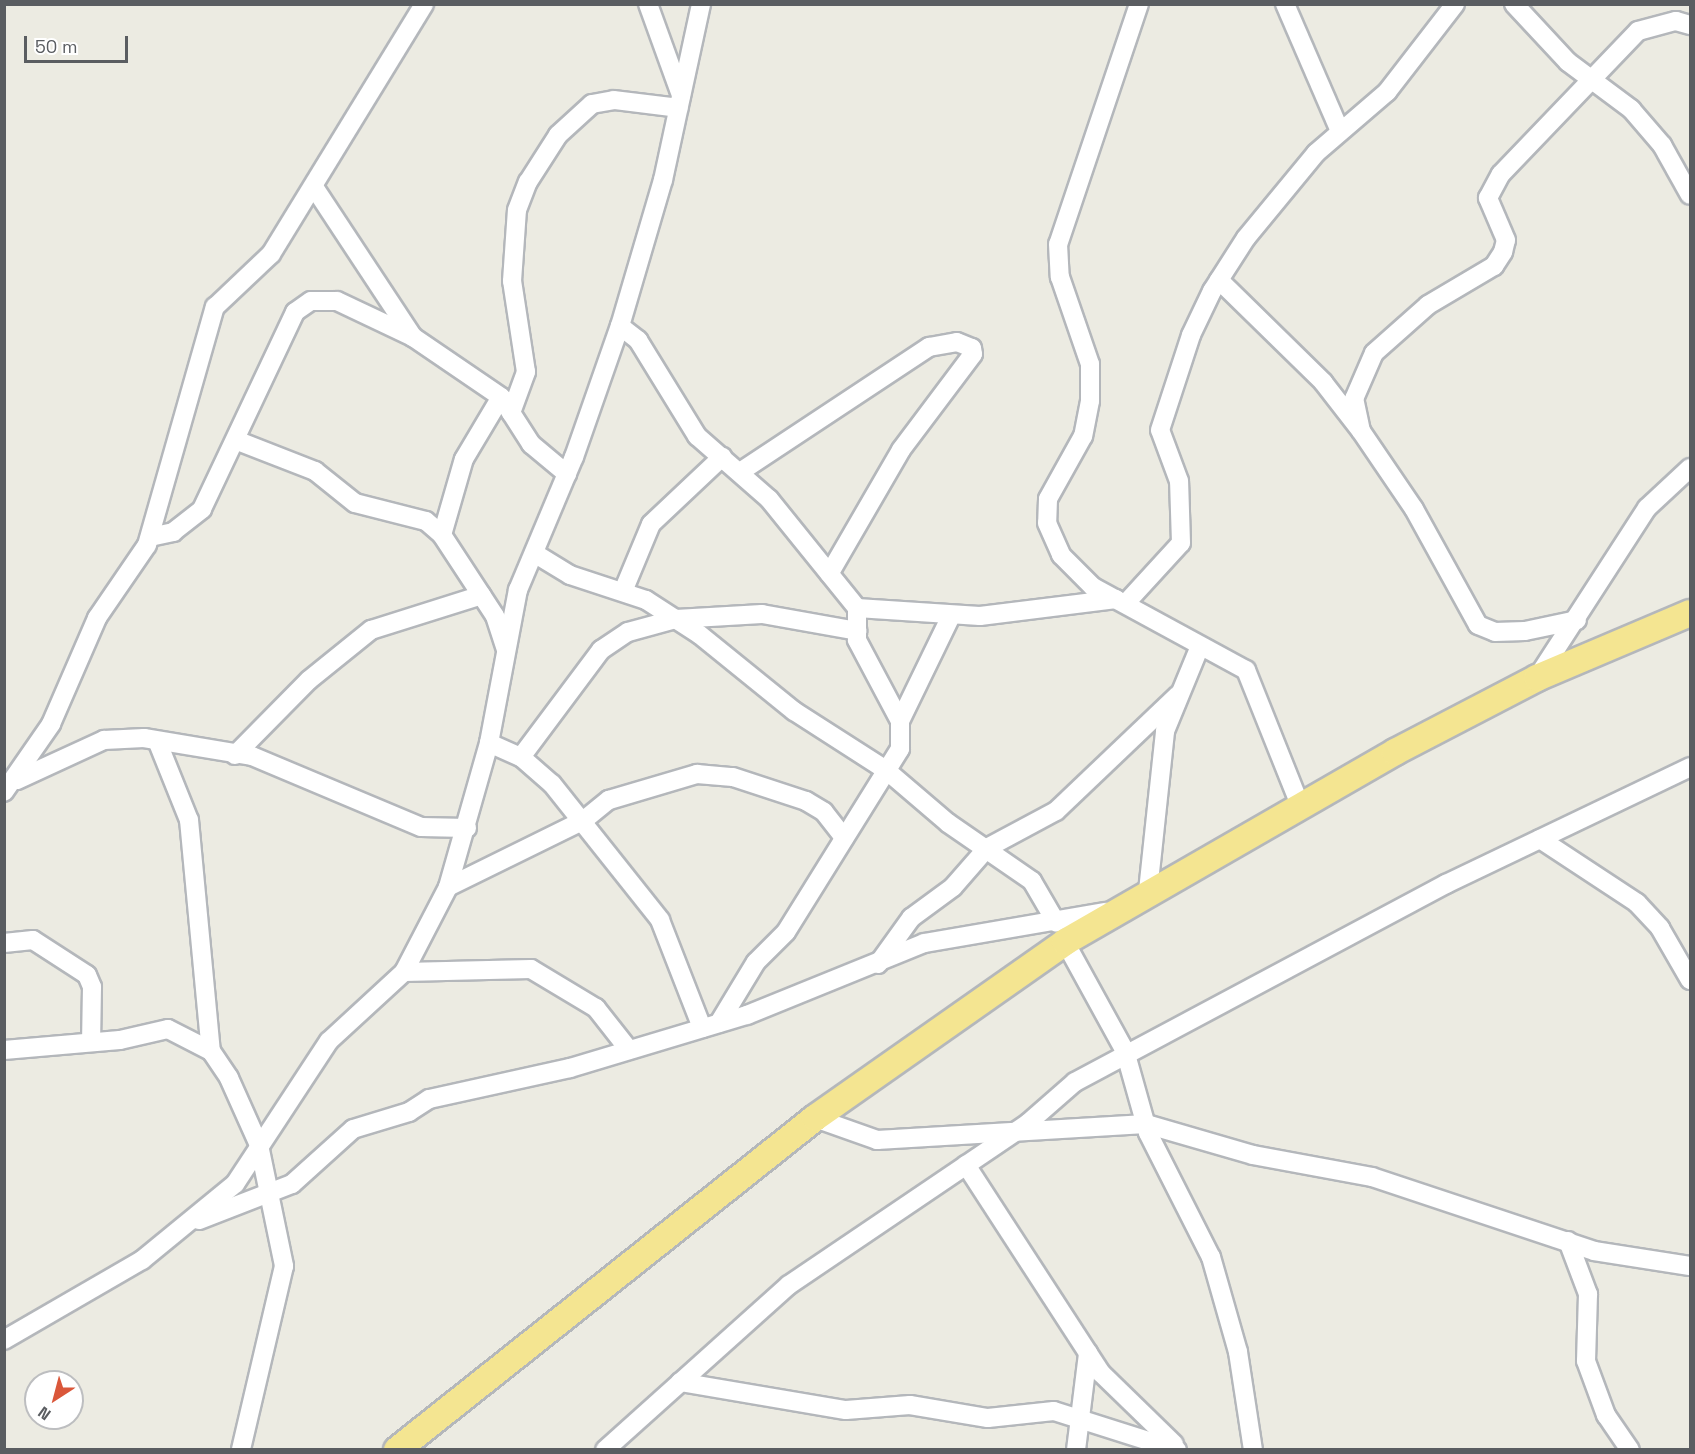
<!DOCTYPE html>
<style>
body{margin:0}
#map{position:relative;width:1695px;height:1454px;overflow:hidden;background:#ecebe2;font-family:"Space Grotesk",sans-serif}
div>[style]{position:absolute}
.roads{filter:drop-shadow(2px 0 #b4b7bb) drop-shadow(-2px 0 #b4b7bb) drop-shadow(0 2px #b4b7bb) drop-shadow(0 -2px #b4b7bb)}
.minor>*{height:18px;margin:-9px;padding:0 9px;transform-origin:9px;border-radius:9px;background:#fff}
.highway>*{height:26px;margin:-13px;padding:0 13px;transform-origin:13px;border-radius:13px;background:#f4e591}
span{translate:-50% -50%;white-space:nowrap;text-align:center;line-height:1.15;-webkit-text-stroke:4.5px #fff;paint-order:stroke}
.frame{position:absolute;inset:0;border:6px solid #5a5d61;pointer-events:none}
.north{position:absolute;left:24px;top:1370px;width:60px;height:60px;box-sizing:border-box;background:#fff;border:2px solid #bdbec0;border-radius:50%;rotate:216deg;font-size:16px;font-weight:700;line-height:24px;text-align:center;color:#5a5d61}
.north::after{content:'';display:block;margin:auto;width:21px;height:27px;background:#da573a;clip-path:polygon(50% 0,100% 100%,50% 72%,0 100%)}
.scale{position:absolute;left:24px;top:36px;width:104px;height:27px;box-sizing:border-box;border:3px solid #5a5d61;border-top:0;padding-left:8px;font-size:18px;line-height:21px;white-space:nowrap;color:#5a5d61;-webkit-text-stroke:4px #fff;paint-order:stroke}
</style>
<div id="map">
<div class="roads">
<div class="minor">
<div style="left:648px;top:4px;width:97px;rotate:70.1deg"></div>
<div style="left:1139px;top:4px;width:253px;rotate:108.6deg"></div>
<div style="left:1058px;top:244px;width:33px;rotate:87deg"></div>
<div style="left:1060px;top:277px;width:92px;rotate:71deg"></div>
<div style="left:1090px;top:364px;width:37px;rotate:90deg"></div>
<div style="left:1090px;top:401px;width:36px;rotate:101deg"></div>
<div style="left:1083px;top:436px;width:72px;rotate:119.1deg"></div>
<div style="left:1048px;top:499px;width:24px;rotate:92deg"></div>
<div style="left:1047px;top:523px;width:35px;rotate:66deg"></div>
<div style="left:1061px;top:555px;width:45px;rotate:45deg"></div>
<div style="left:1093px;top:587px;width:174px;rotate:28.5deg"></div>
<div style="left:1246px;top:670px;width:145px;rotate:68.2deg"></div>
<div style="left:1285px;top:4px;width:136px;rotate:66.6deg"></div>
<div style="left:1514px;top:4px;width:79px;rotate:47deg"></div>
<div style="left:1568px;top:62px;width:79px;rotate:36.7deg"></div>
<div style="left:1631px;top:109px;width:48px;rotate:49.3deg"></div>
<div style="left:1662px;top:145px;width:57px;rotate:60.8deg"></div>
<div style="left:314px;top:187px;width:180px;rotate:56.6deg"></div>
<div style="left:413px;top:337px;width:107px;rotate:34.3deg"></div>
<div style="left:501px;top:397px;width:56px;rotate:57.4deg"></div>
<div style="left:531px;top:444px;width:47px;rotate:39.8deg"></div>
<div style="left:1219px;top:280px;width:146px;rotate:44.4deg"></div>
<div style="left:1323px;top:382px;width:62px;rotate:52.2deg"></div>
<div style="left:1361px;top:431px;width:94px;rotate:55.8deg"></div>
<div style="left:1414px;top:509px;width:132px;rotate:61.1deg"></div>
<div style="left:1478px;top:625px;width:18px;rotate:22deg"></div>
<div style="left:1495px;top:632px;width:30px;rotate:-2deg"></div>
<div style="left:1525px;top:631px;width:53px;rotate:-11.9deg"></div>
<div style="left:620px;top:326px;width:23px;rotate:38deg"></div>
<div style="left:638px;top:340px;width:113px;rotate:58.4deg"></div>
<div style="left:697px;top:436px;width:96px;rotate:41.2deg"></div>
<div style="left:769px;top:499px;width:140px;rotate:51.1deg"></div>
<div style="left:857px;top:608px;width:123px;rotate:3.7deg"></div>
<div style="left:980px;top:616px;width:137px;rotate:-7.1deg"></div>
<div style="left:511px;top:413px;width:44px;rotate:-69.9deg"></div>
<div style="left:526px;top:372px;width:92px;rotate:-98.7deg"></div>
<div style="left:512px;top:281px;width:71px;rotate:-86deg"></div>
<div style="left:517px;top:210px;width:30px;rotate:-69deg"></div>
<div style="left:528px;top:182px;width:56px;rotate:-57.4deg"></div>
<div style="left:558px;top:135px;width:46px;rotate:-42.4deg"></div>
<div style="left:592px;top:104px;width:22px;rotate:-10deg"></div>
<div style="left:614px;top:100px;width:65px;rotate:7deg"></div>
<div style="left:1361px;top:431px;width:33px;rotate:-102deg"></div>
<div style="left:1354px;top:399px;width:50px;rotate:-66.5deg"></div>
<div style="left:1374px;top:353px;width:72px;rotate:-41.6deg"></div>
<div style="left:1428px;top:305px;width:77px;rotate:-30.6deg"></div>
<div style="left:1494px;top:266px;width:17px;rotate:-57deg"></div>
<div style="left:1503px;top:252px;width:12px;rotate:-76deg"></div>
<div style="left:1506px;top:240px;width:46px;rotate:-113.2deg"></div>
<div style="left:1488px;top:198px;width:27px;rotate:-62deg"></div>
<div style="left:1501px;top:174px;width:198px;rotate:-46.2deg"></div>
<div style="left:1638px;top:31px;width:39px;rotate:-15deg"></div>
<div style="left:1676px;top:21px;width:15px;rotate:16deg"></div>
<div style="left:238px;top:441px;width:83px;rotate:21.3deg"></div>
<div style="left:315px;top:471px;width:51px;rotate:38.7deg"></div>
<div style="left:355px;top:503px;width:73px;rotate:14.2deg"></div>
<div style="left:426px;top:521px;width:21px;rotate:41deg"></div>
<div style="left:442px;top:535px;width:97px;rotate:56.8deg"></div>
<div style="left:495px;top:616px;width:35px;rotate:72deg"></div>
<div style="left:740px;top:472px;width:227px;rotate:-33.5deg"></div>
<div style="left:929px;top:347px;width:28px;rotate:-10deg"></div>
<div style="left:957px;top:342px;width:16px;rotate:22deg"></div>
<div style="left:972px;top:348px;width:6px;rotate:81deg"></div>
<div style="left:973px;top:354px;width:120px;rotate:126.9deg"></div>
<div style="left:901px;top:450px;width:143px;rotate:120.1deg"></div>
<div style="left:442px;top:535px;width:79px;rotate:-73.9deg"></div>
<div style="left:464px;top:459px;width:72px;rotate:-59.2deg"></div>
<div style="left:150px;top:537px;width:24px;rotate:-12deg"></div>
<div style="left:173px;top:532px;width:37px;rotate:-38deg"></div>
<div style="left:202px;top:509px;width:218px;rotate:-64.7deg"></div>
<div style="left:295px;top:312px;width:19px;rotate:-35deg"></div>
<div style="left:311px;top:301px;width:26px"></div>
<div style="left:337px;top:301px;width:84px;rotate:25.3deg"></div>
<div style="left:534px;top:553px;width:42px;rotate:31.4deg"></div>
<div style="left:570px;top:575px;width:80px;rotate:18.2deg"></div>
<div style="left:646px;top:600px;width:64px;rotate:32.9deg"></div>
<div style="left:700px;top:635px;width:121px;rotate:39deg"></div>
<div style="left:794px;top:711px;width:109px;rotate:32.7deg"></div>
<div style="left:886px;top:770px;width:82px;rotate:40.5deg"></div>
<div style="left:948px;top:823px;width:102px;rotate:34.6deg"></div>
<div style="left:1032px;top:881px;width:48px;rotate:59.7deg"></div>
<div style="left:624px;top:589px;width:70px;rotate:-67.4deg"></div>
<div style="left:651px;top:524px;width:98px;rotate:-43.3deg"></div>
<div style="left:1126px;top:603px;width:81px;rotate:-47.5deg"></div>
<div style="left:1181px;top:543px;width:62px;rotate:-91.8deg"></div>
<div style="left:1179px;top:481px;width:54px;rotate:-110.4deg"></div>
<div style="left:1160px;top:430px;width:100px;rotate:-71.9deg"></div>
<div style="left:1191px;top:335px;width:49px;rotate:-64.5deg"></div>
<div style="left:1212px;top:291px;width:63px;rotate:-57.3deg"></div>
<div style="left:1246px;top:238px;width:110px;rotate:-50.5deg"></div>
<div style="left:1316px;top:153px;width:94px;rotate:-40.7deg"></div>
<div style="left:1387px;top:92px;width:111px;rotate:-52.3deg"></div>
<div style="left:1537px;top:678px;width:202px;rotate:-57.1deg"></div>
<div style="left:1647px;top:508px;width:59px;rotate:-42.9deg"></div>
<div style="left:900px;top:721px;width:117px;rotate:-64.1deg"></div>
<div style="left:158px;top:743px;width:83px;rotate:68.1deg"></div>
<div style="left:189px;top:820px;width:232px;rotate:84.6deg"></div>
<div style="left:489px;top:743px;width:35px;rotate:24deg"></div>
<div style="left:521px;top:757px;width:41px;rotate:41.1deg"></div>
<div style="left:552px;top:784px;width:174px;rotate:51.5deg"></div>
<div style="left:660px;top:920px;width:116px;rotate:68.7deg"></div>
<div style="left:235px;top:755px;width:105px;rotate:-45.4deg"></div>
<div style="left:309px;top:680px;width:80px;rotate:-38.9deg"></div>
<div style="left:371px;top:630px;width:116px;rotate:-17.5deg"></div>
<div style="left:521px;top:757px;width:134px;rotate:-53.2deg"></div>
<div style="left:601px;top:650px;width:32px;rotate:-34deg"></div>
<div style="left:628px;top:632px;width:50px;rotate:-15.2deg"></div>
<div style="left:676px;top:619px;width:86px;rotate:-3.3deg"></div>
<div style="left:762px;top:614px;width:97px;rotate:10.1deg"></div>
<div style="left:17px;top:780px;width:96px;rotate:-24.7deg"></div>
<div style="left:104px;top:740px;width:40px;rotate:-2.9deg"></div>
<div style="left:144px;top:738px;width:109px;rotate:9.5deg"></div>
<div style="left:252px;top:756px;width:183px;rotate:22.8deg"></div>
<div style="left:421px;top:827px;width:46px;rotate:1.2deg"></div>
<div style="left:4px;top:792px;width:83px;rotate:-55.3deg"></div>
<div style="left:51px;top:724px;width:116px;rotate:-66.5deg"></div>
<div style="left:97px;top:618px;width:88px;rotate:-55.6deg"></div>
<div style="left:147px;top:545px;width:248px;rotate:-74.1deg"></div>
<div style="left:215px;top:307px;width:77px;rotate:-43.4deg"></div>
<div style="left:271px;top:254px;width:293px;rotate:-58.5deg"></div>
<div style="left:1540px;top:839px;width:116px;rotate:33.4deg"></div>
<div style="left:1637px;top:903px;width:34px;rotate:47deg"></div>
<div style="left:1660px;top:928px;width:60px;rotate:60deg"></div>
<div style="left:448px;top:887px;width:152px;rotate:-26.2deg"></div>
<div style="left:584px;top:820px;width:32px;rotate:-39deg"></div>
<div style="left:609px;top:800px;width:92px;rotate:-16.5deg"></div>
<div style="left:697px;top:774px;width:36px;rotate:5deg"></div>
<div style="left:733px;top:777px;width:77px;rotate:18.2deg"></div>
<div style="left:806px;top:801px;width:21px;rotate:31deg"></div>
<div style="left:824px;top:812px;width:33px;rotate:52deg"></div>
<div style="left:1148px;top:891px;width:161px;rotate:-83.9deg"></div>
<div style="left:1165px;top:731px;width:92px;rotate:-67.6deg"></div>
<div style="left:1065px;top:942px;width:124px;rotate:61.2deg"></div>
<div style="left:1125px;top:1051px;width:85px;rotate:74.3deg"></div>
<div style="left:1148px;top:1133px;width:139px;rotate:63.1deg"></div>
<div style="left:1211px;top:1257px;width:99px;rotate:74.1deg"></div>
<div style="left:1238px;top:1352px;width:99px;rotate:81.3deg"></div>
<div style="left:4px;top:943px;width:29px;rotate:-6deg"></div>
<div style="left:33px;top:940px;width:64px;rotate:32.9deg"></div>
<div style="left:87px;top:975px;width:13px;rotate:67deg"></div>
<div style="left:92px;top:987px;width:55px;rotate:91deg"></div>
<div style="left:878px;top:964px;width:57px;rotate:-54.3deg"></div>
<div style="left:911px;top:918px;width:52px;rotate:-36.4deg"></div>
<div style="left:953px;top:887px;width:52px;rotate:-48.9deg"></div>
<div style="left:987px;top:848px;width:78px;rotate:-28.2deg"></div>
<div style="left:1056px;top:811px;width:168px;rotate:-43.6deg"></div>
<div style="left:404px;top:972px;width:127px;rotate:-1.4deg"></div>
<div style="left:531px;top:969px;width:76px;rotate:31deg"></div>
<div style="left:596px;top:1008px;width:53px;rotate:51.8deg"></div>
<div style="left:719px;top:1023px;width:71px;rotate:-58.8deg"></div>
<div style="left:756px;top:962px;width:42px;rotate:-45deg"></div>
<div style="left:786px;top:932px;width:216px;rotate:-58.1deg"></div>
<div style="left:900px;top:749px;width:28px;rotate:-90deg"></div>
<div style="left:900px;top:721px;width:92px;rotate:-118deg"></div>
<div style="left:857px;top:640px;width:32px;rotate:-90deg"></div>
<div style="left:4px;top:1050px;width:116px;rotate:-4.9deg"></div>
<div style="left:120px;top:1040px;width:49px;rotate:-12.9deg"></div>
<div style="left:168px;top:1029px;width:48px;rotate:27.1deg"></div>
<div style="left:211px;top:1051px;width:32px;rotate:56deg"></div>
<div style="left:229px;top:1078px;width:73px;rotate:65.9deg"></div>
<div style="left:259px;top:1145px;width:124px;rotate:78.3deg"></div>
<div style="left:284px;top:1266px;width:189px;rotate:103.2deg"></div>
<div style="left:815px;top:1118px;width:66px;rotate:19.5deg"></div>
<div style="left:877px;top:1140px;width:269px;rotate:-3.4deg"></div>
<div style="left:1146px;top:1124px;width:111px;rotate:16.2deg"></div>
<div style="left:1253px;top:1155px;width:121px;rotate:10.5deg"></div>
<div style="left:1372px;top:1177px;width:234px;rotate:18.4deg"></div>
<div style="left:1594px;top:1251px;width:97px;rotate:8.9deg"></div>
<div style="left:966px;top:1165px;width:248px;rotate:57deg"></div>
<div style="left:1101px;top:1373px;width:102px;rotate:44.2deg"></div>
<div style="left:199px;top:1220px;width:100px;rotate:-21.2deg"></div>
<div style="left:292px;top:1184px;width:82px;rotate:-42deg"></div>
<div style="left:353px;top:1129px;width:59px;rotate:-16.9deg"></div>
<div style="left:409px;top:1112px;width:24px;rotate:-33deg"></div>
<div style="left:429px;top:1099px;width:144px;rotate:-12.4deg"></div>
<div style="left:570px;top:1068px;width:185px;rotate:-16.7deg"></div>
<div style="left:747px;top:1015px;width:191px;rotate:-22.1deg"></div>
<div style="left:924px;top:943px;width:184px;rotate:-9.7deg"></div>
<div style="left:1568px;top:1241px;width:57px;rotate:69.3deg"></div>
<div style="left:1588px;top:1294px;width:67px;rotate:91.7deg"></div>
<div style="left:1586px;top:1361px;width:58px;rotate:69.7deg"></div>
<div style="left:1606px;top:1415px;width:42px;rotate:55.6deg"></div>
<div style="left:4px;top:1340px;width:160px;rotate:-30.1deg"></div>
<div style="left:142px;top:1260px;width:120px;rotate:-39.3deg"></div>
<div style="left:235px;top:1184px;width:171px;rotate:-56.7deg"></div>
<div style="left:329px;top:1041px;width:102px;rotate:-42.6deg"></div>
<div style="left:404px;top:972px;width:96px;rotate:-62.6deg"></div>
<div style="left:448px;top:887px;width:150px;rotate:-74.1deg"></div>
<div style="left:489px;top:743px;width:156px;rotate:-79.3deg"></div>
<div style="left:518px;top:590px;width:144px;rotate:-67.2deg"></div>
<div style="left:574px;top:457px;width:139px;rotate:-70.7deg"></div>
<div style="left:620px;top:326px;width:152px;rotate:-73.6deg"></div>
<div style="left:663px;top:180px;width:180px;rotate:-77.8deg"></div>
<div style="left:680px;top:1382px;width:168px;rotate:9.6deg"></div>
<div style="left:846px;top:1410px;width:64px;rotate:-4.5deg"></div>
<div style="left:910px;top:1405px;width:79px;rotate:9.5deg"></div>
<div style="left:988px;top:1418px;width:66px;rotate:-6.1deg"></div>
<div style="left:1054px;top:1411px;width:129px;rotate:17.6deg"></div>
<div style="left:605px;top:1450px;width:247px;rotate:-41.9deg"></div>
<div style="left:789px;top:1285px;width:289px;rotate:-34.1deg"></div>
<div style="left:1028px;top:1123px;width:62px;rotate:-41.1deg"></div>
<div style="left:1075px;top:1082px;width:421px;rotate:-28.1deg"></div>
<div style="left:1446px;top:884px;width:271px;rotate:-25.6deg"></div>
<div style="left:1076px;top:1450px;width:98px;rotate:-82.9deg"></div>
</div>
<div class="highway">
<div style="left:397px;top:1450px;width:534px;rotate:-38.46deg"></div>
<div style="left:815px;top:1118px;width:306px;rotate:-35.1deg"></div>
<div style="left:1065px;top:942px;width:381px;rotate:-29.9deg"></div>
<div style="left:1395px;top:752px;width:160px;rotate:-27.5deg"></div>
<div style="left:1537px;top:678px;width:166px;rotate:-23deg"></div>
</div>
</div>
<div class="frame"></div>
<div class="north">N</div>
<div class="scale">50 m</div>
</div>
